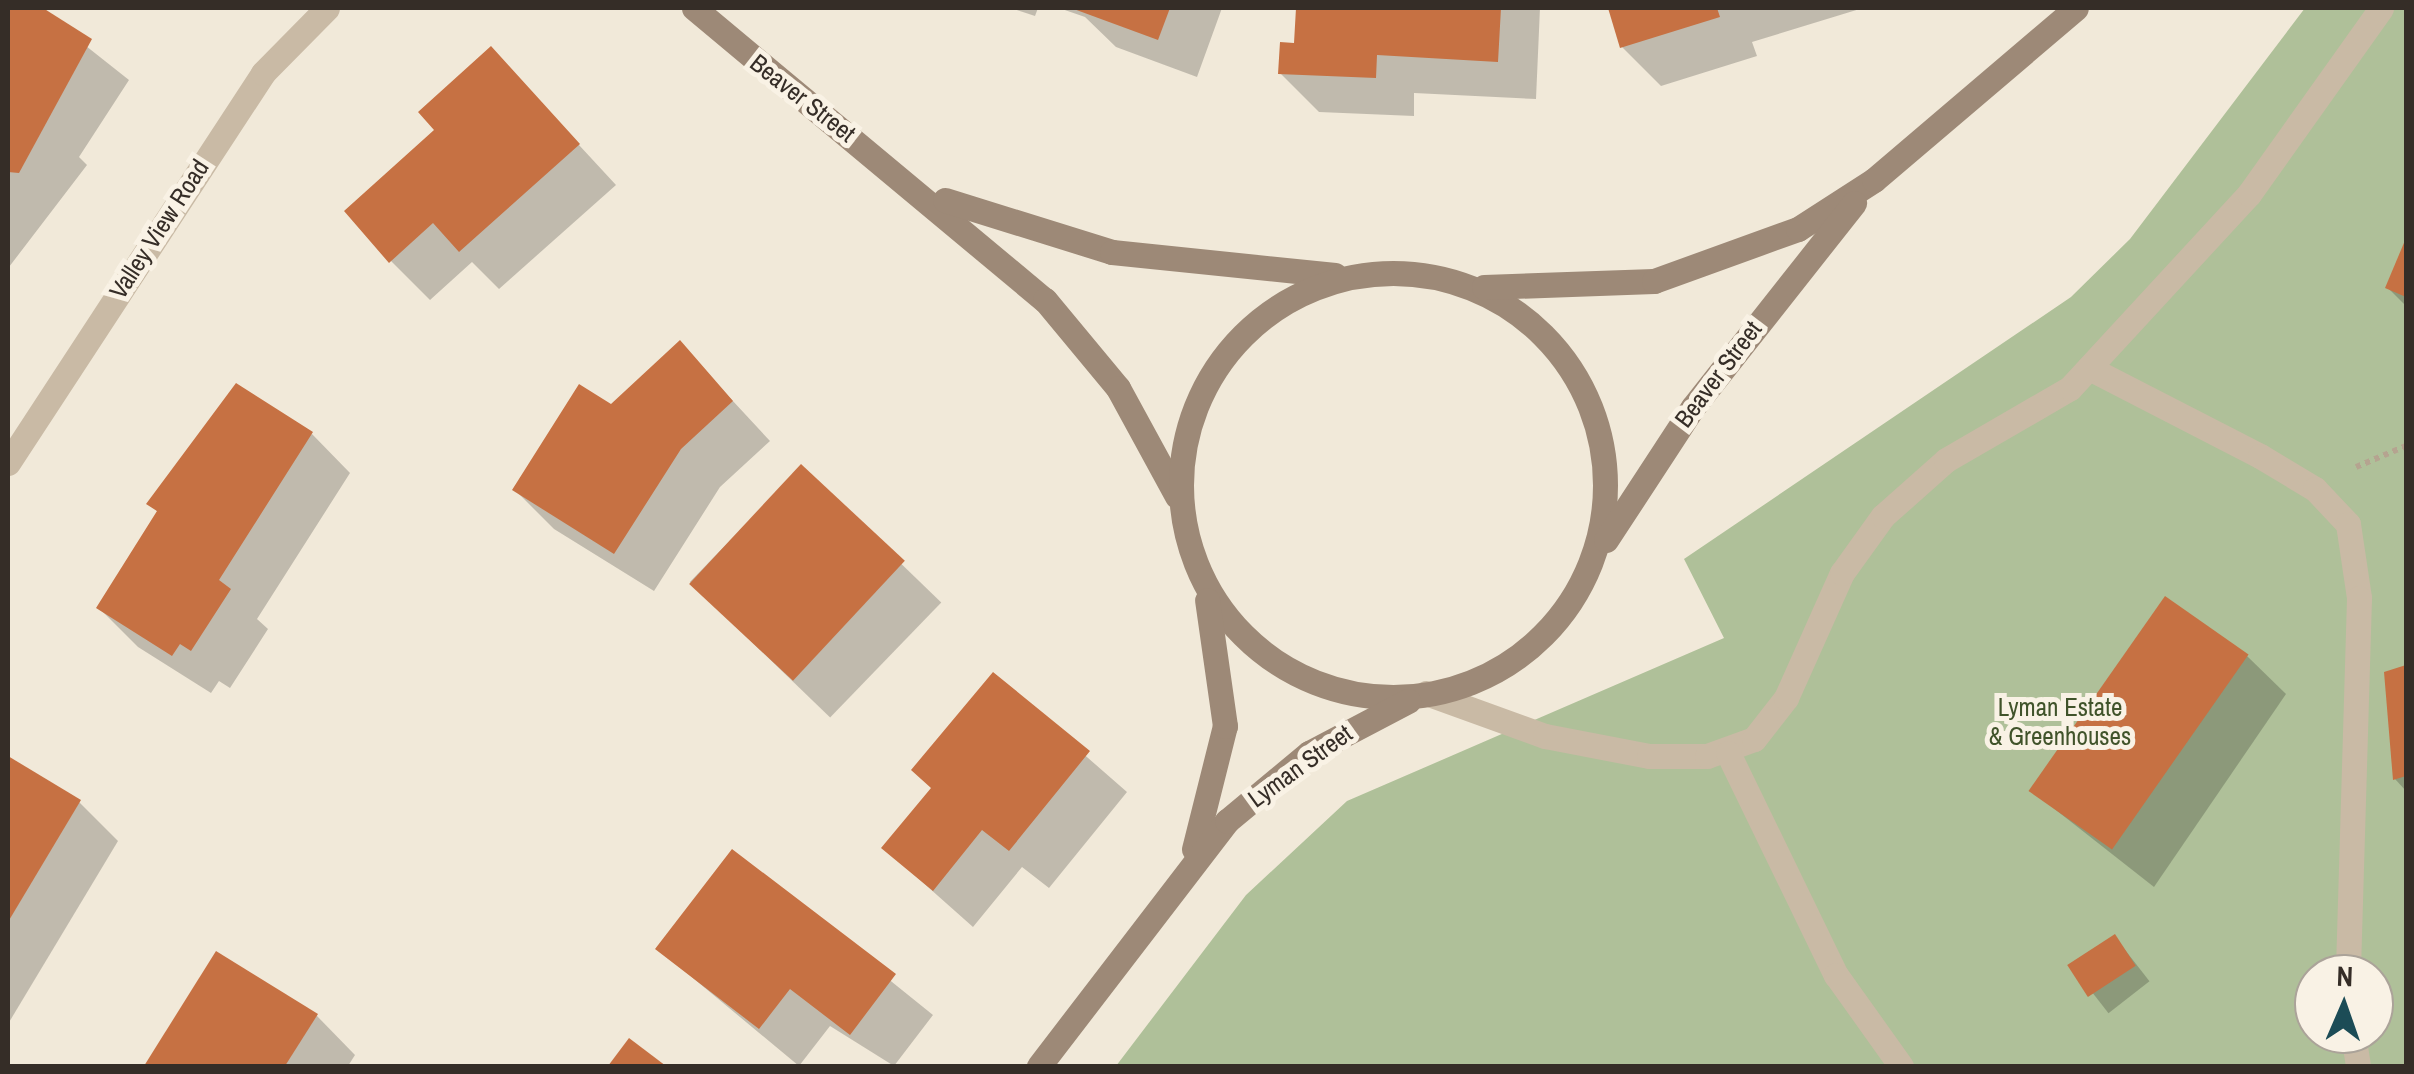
<!DOCTYPE html>
<style>
body{margin:0}
#map{position:relative;width:2414px;height:1074px;overflow:hidden;background:#f1e9d9;font-family:"Archivo Narrow",sans-serif}
div>[style]{position:absolute}
.green>*{inset:0;background:#afc099}
.shadow>*{inset:0;background:#0003;transform-origin:0 0}
.building>*{inset:0;background:#c67143;transform-origin:0 0}
.path>*{height:6px;margin-top:-3px;transform-origin:0;background:repeating-linear-gradient(90deg,#b5a490 0 5px,transparent 0 10px)}
.service>*{height:25px;margin:-12.5px;padding:0 12.5px;transform-origin:12.5px;border-radius:12.5px;background:#c9baa5}
.minor>*{height:25px;margin:-12.5px;padding:0 12.5px;transform-origin:12.5px;border-radius:12.5px;background:#c9baa5}
.secondary>*{height:25px;margin:-12.5px;padding:0 12.5px;transform-origin:12.5px;border-radius:12.5px;background:#9d8977}
.secondary>.ring{margin:-12.5px;padding:0;box-sizing:content-box;background:none;border:25px solid #9d8977;border-radius:50%}
span{translate:-50% -50%;white-space:nowrap;text-align:center;line-height:1.15;-webkit-text-stroke:10px #f9f2e5;paint-order:stroke}
.street-label{font-size:25px;color:#352d27}
.park-label{font-size:25px;color:#40532a}
.frame{position:absolute;inset:0;border:10px solid #352d27;pointer-events:none}
.north{position:absolute;left:2294px;top:954px;width:100px;height:100px;box-sizing:border-box;background:#f9f2e5;border:2px solid #aba399;border-radius:50%;rotate:2deg;font-size:28px;font-weight:700;line-height:40px;text-align:center;color:#352d27}
.north::after{content:'';display:block;margin:auto;width:35px;height:45px;background:#1c4c56;clip-path:polygon(50% 0,100% 100%,50% 72%,0 100%)}
</style>
<div id="map">
<div class="green">
<div style="clip-path:polygon(evenodd,2305px 8px,2406px 8px,2406px 1066px,1116px 1066px,1246px 895px,1347px 801px,1724px 638px,1684px 559px,2071px 297px,2130px 239px,2305px 8px,2314px 974px,2374px 974px,2374px 1034px,2314px 1034px,2314px 974px)"></div>
</div>
<div class="shadow">
<div style="clip-path:polygon(8px 8px,38px 8px,129px 80px,79px 157px,87px 165px,9px 267px)"></div>
<div style="clip-path:polygon(1011px 8px,1038px 8px,1035px 16px)"></div>
<div style="clip-path:polygon(1059px 8px,1222px 8px,1197px 77px,1116px 47px,1085px 17px)"></div>
<div style="clip-path:polygon(1299px 8px,1540px 8px,1536px 99px,1414px 93px,1414px 116px,1319px 112px,1280px 73px,1297px 46px)"></div>
<div style="clip-path:polygon(1610px 8px,1863px 8px,1752px 42px,1757px 56px,1661px 86px,1622px 47px)"></div>
<div style="clip-path:polygon(491px 50px,616px 185px,499px 289px,472px 262px,430px 300px,391px 261px,438px 131px)"></div>
<div style="clip-path:polygon(2406px 244px,2406px 306px,2388px 288px)"></div>
<div style="clip-path:polygon(680px 344px,770px 441px,720px 487px,654px 591px,554px 529px,515px 490px)"></div>
<div style="clip-path:polygon(312px 434px,350px 473px,257px 619px,268px 629px,230px 688px,219px 681px,211px 693px,138px 647px,99px 608px,159px 513px,149px 504px)"></div>
<div style="left:801px;top:467px;width:195px;height:160px;rotate:44deg"></div>
<div style="clip-path:polygon(2247px 656px,2286px 694px,2154px 887px,2033px 792px)"></div>
<div style="clip-path:polygon(2406px 668px,2406px 791px,2395px 779px,2387px 673px)"></div>
<div style="clip-path:polygon(993px 675px,1127px 792px,1049px 888px,1022px 867px,973px 927px,884px 848px,933px 789px)"></div>
<div style="clip-path:polygon(8px 759px,79px 802px,118px 841px,8px 1024px)"></div>
<div style="clip-path:polygon(732px 853px,933px 1015px,894px 1066px,830px 1026px,799px 1066px,658px 949px)"></div>
<div style="left:2115px;top:937px;width:56px;height:52px;rotate:52deg"></div>
<div style="clip-path:polygon(217px 954px,317px 1016px,355px 1055px,348px 1066px,147px 1066px)"></div>
</div>
<div class="building">
<div style="clip-path:polygon(8px 8px,43px 8px,92px 39px,19px 173px,8px 172px)"></div>
<div style="clip-path:polygon(1071px 8px,1170px 8px,1158px 40px)"></div>
<div style="clip-path:polygon(1296px 8px,1501px 8px,1498px 62px,1377px 55px,1376px 78px,1278px 74px,1280px 42px,1294px 43px)"></div>
<div style="clip-path:polygon(1608px 8px,1717px 8px,1720px 17px,1620px 48px)"></div>
<div style="clip-path:polygon(491px 46px,580px 144px,459px 252px,433px 223px,389px 263px,344px 211px,434px 130px,418px 112px)"></div>
<div style="clip-path:polygon(2406px 238px,2406px 297px,2385px 288px)"></div>
<div style="clip-path:polygon(680px 340px,733px 401px,681px 449px,614px 554px,512px 490px,579px 384px,611px 404px)"></div>
<div style="clip-path:polygon(236px 383px,313px 432px,219px 580px,231px 589px,191px 651px,180px 644px,172px 656px,96px 608px,157px 511px,146px 504px)"></div>
<div style="left:801px;top:464px;width:142px;height:164px;rotate:43deg"></div>
<div style="left:2165px;top:596px;width:102px;height:238px;rotate:35deg"></div>
<div style="clip-path:polygon(2406px 665px,2406px 776px,2393px 780px,2384px 672px)"></div>
<div style="clip-path:polygon(993px 672px,1090px 751px,1009px 851px,982px 830px,933px 891px,881px 848px,931px 788px,911px 770px)"></div>
<div style="clip-path:polygon(8px 756px,81px 800px,8px 922px)"></div>
<div style="clip-path:polygon(732px 849px,896px 974px,850px 1035px,790px 989px,759px 1029px,655px 949px)"></div>
<div style="left:2115px;top:934px;width:38px;height:57px;rotate:57deg"></div>
<div style="clip-path:polygon(216px 951px,318px 1014px,285px 1066px,144px 1066px)"></div>
<div style="clip-path:polygon(629px 1038px,666px 1066px,608px 1066px)"></div>
</div>
<div class="path">
<div style="left:2356px;top:467px;width:54px;rotate:-22.8deg"></div>
</div>
<div class="service">
<div style="left:2089px;top:368px;width:192px;rotate:27.2deg"></div>
<div style="left:2260px;top:456px;width:64px;rotate:31deg"></div>
<div style="left:2315px;top:489px;width:48px;rotate:46.7deg"></div>
<div style="left:2348px;top:524px;width:75px;rotate:81.5deg"></div>
<div style="left:2359px;top:598px;width:376px;rotate:91.7deg"></div>
<div style="left:1426px;top:693px;width:127px;rotate:19.9deg"></div>
<div style="left:1545px;top:736px;width:106px;rotate:10.9deg"></div>
<div style="left:1649px;top:756px;width:58px"></div>
<div style="left:1707px;top:756px;width:50px;rotate:-19.9deg"></div>
<div style="left:1754px;top:739px;width:52px;rotate:-52deg"></div>
<div style="left:1786px;top:698px;width:137px;rotate:-65.9deg"></div>
<div style="left:1842px;top:573px;width:70px;rotate:-54.3deg"></div>
<div style="left:1883px;top:516px;width:84px;rotate:-41.6deg"></div>
<div style="left:1946px;top:460px;width:143px;rotate:-30.1deg"></div>
<div style="left:2070px;top:388px;width:264px;rotate:-47.3deg"></div>
<div style="left:2249px;top:194px;width:228px;rotate:-54.6deg"></div>
<div style="left:1728px;top:753px;width:247px;rotate:64.1deg"></div>
<div style="left:1836px;top:975px;width:112px;rotate:54.5deg"></div>
<div style="left:2353px;top:1034px;width:32px;rotate:81deg"></div>
</div>
<div class="minor">
<div style="left:8px;top:463px;width:466px;rotate:-56.8deg"></div>
<div style="left:263px;top:73px;width:91px;rotate:-45.4deg"></div>
</div>
<div class="secondary">
<div style="left:694px;top:8px;width:457px;rotate:39.8deg"></div>
<div style="left:1045px;top:300px;width:114px;rotate:50.3deg"></div>
<div style="left:1118px;top:388px;width:123px;rotate:61.4deg"></div>
<div style="left:945px;top:200px;width:175px;rotate:17.3deg"></div>
<div style="left:1112px;top:252px;width:224px;rotate:5.9deg"></div>
<div class="ring" style="left:1181px;top:273px;width:399px;height:399px"></div>
<div style="left:1484px;top:287px;width:170px;rotate:-2deg"></div>
<div style="left:1654px;top:281px;width:153px;rotate:-19.9deg"></div>
<div style="left:1798px;top:229px;width:90px;rotate:-32.8deg"></div>
<div style="left:1874px;top:180px;width:265px;rotate:-40.4deg"></div>
<div style="left:1606px;top:540px;width:159px;rotate:-56.8deg"></div>
<div style="left:1693px;top:407px;width:260px;rotate:-51.7deg"></div>
<div style="left:1194px;top:849px;width:127px;rotate:-75.9deg"></div>
<div style="left:1225px;top:726px;width:127px;rotate:-98.1deg"></div>
<div style="left:1039px;top:1066px;width:309px;rotate:-52.5deg"></div>
<div style="left:1227px;top:821px;width:107px;rotate:-39.7deg"></div>
<div style="left:1309px;top:753px;width:112px;rotate:-27.7deg"></div>
</div>
<div class="street-label">
<span style="left:803px;top:98px;rotate:38deg">Beaver Street</span>
<span style="left:159px;top:229px;rotate:-57deg">Valley View Road</span>
<span style="left:1718px;top:374px;rotate:-53deg">Beaver Street</span>
<span style="left:1300px;top:766px;rotate:-36deg">Lyman Street</span>
</div>
<div class="park-label">
<span style="left:2060px;top:722px">Lyman Estate<br>&amp; Greenhouses</span>
</div>
<div class="frame"></div>
<div class="north">N</div>
</div>
